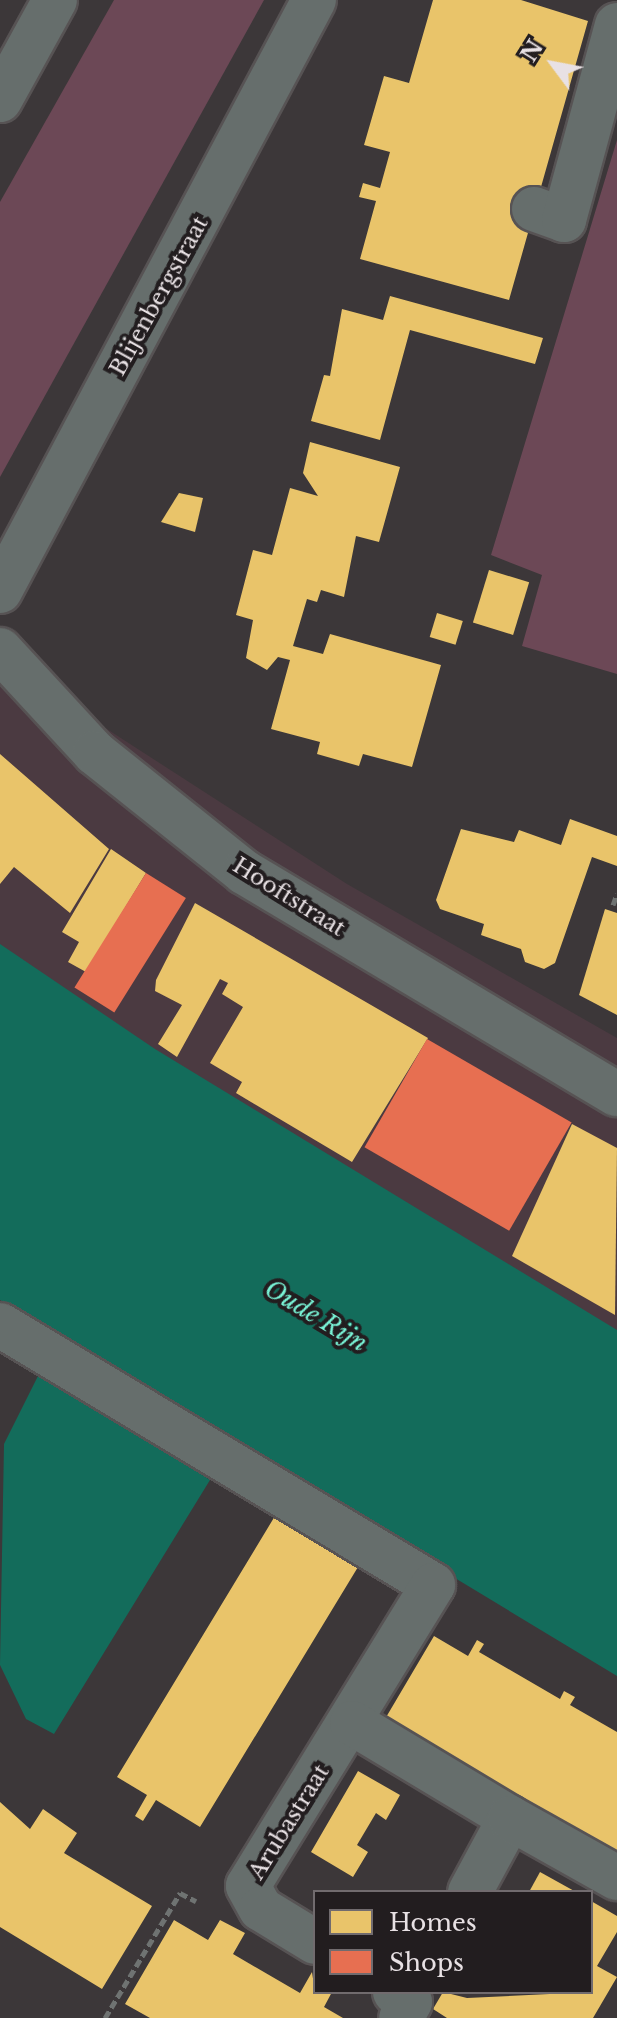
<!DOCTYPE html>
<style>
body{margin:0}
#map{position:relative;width:617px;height:2018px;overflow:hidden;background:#3c3739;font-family:"Libre Baskerville",serif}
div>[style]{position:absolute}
.built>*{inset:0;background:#4b3a41}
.green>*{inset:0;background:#6c4856}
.water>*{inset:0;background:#136c5b}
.homes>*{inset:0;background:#e9c46a;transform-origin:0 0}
.shops>*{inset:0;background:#e76f51;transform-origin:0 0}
.path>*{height:5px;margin-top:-2.5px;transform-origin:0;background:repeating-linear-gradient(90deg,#6f7372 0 8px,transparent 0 12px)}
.roads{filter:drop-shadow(2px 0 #575354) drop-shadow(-2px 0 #575354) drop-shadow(0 2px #575354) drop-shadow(0 -2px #575354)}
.minor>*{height:44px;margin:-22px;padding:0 22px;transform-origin:22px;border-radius:22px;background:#666e6c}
span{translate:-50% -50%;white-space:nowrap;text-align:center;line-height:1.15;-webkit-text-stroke:8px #221d1f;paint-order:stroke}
.street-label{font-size:22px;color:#e8e1e4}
.water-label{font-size:24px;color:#79f3d6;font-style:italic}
.legend{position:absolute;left:313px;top:1890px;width:280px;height:104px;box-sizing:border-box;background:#221d1f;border:2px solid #716b6e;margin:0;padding:10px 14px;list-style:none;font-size:24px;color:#e8e1e4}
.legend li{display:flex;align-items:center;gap:16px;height:40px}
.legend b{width:40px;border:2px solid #716b6e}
.north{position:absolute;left:513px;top:24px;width:80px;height:80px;-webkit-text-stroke:6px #221d1f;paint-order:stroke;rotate:302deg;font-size:22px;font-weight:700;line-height:32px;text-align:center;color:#e8e1e4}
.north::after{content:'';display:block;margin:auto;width:28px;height:36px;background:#e8e1e4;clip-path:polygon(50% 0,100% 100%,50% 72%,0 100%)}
</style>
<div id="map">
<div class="built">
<div style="clip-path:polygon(0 660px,347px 884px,617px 1038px,617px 1362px,0 960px)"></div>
</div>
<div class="green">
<div style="clip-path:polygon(114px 0,264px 0,0 477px,0 202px)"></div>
<div style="clip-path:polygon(617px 140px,617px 674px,522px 646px,542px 575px,491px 555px)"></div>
</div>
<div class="water">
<div style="clip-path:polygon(0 944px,155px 1049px,617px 1330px,617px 1676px,157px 1398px,137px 1433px,210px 1480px,54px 1734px,26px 1719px,0 1665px,4px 1444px,39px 1374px,113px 1420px,134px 1385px,0 1300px)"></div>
</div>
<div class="homes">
<div style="clip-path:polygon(433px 0,521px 0,588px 21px,509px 300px,360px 259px,376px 201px,359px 197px,363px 183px,380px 188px,390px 152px,364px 145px,384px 76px,409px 83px)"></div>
<div style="clip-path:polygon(390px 296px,543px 338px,535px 364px,410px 330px,380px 440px,311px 421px,324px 375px,330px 376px,342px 309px,383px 320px)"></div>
<div style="clip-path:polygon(310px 442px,400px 467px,379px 542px,356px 536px,344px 597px,321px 590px,317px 602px,307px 599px,293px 646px,323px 654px,330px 634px,441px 665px,412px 767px,363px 754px,359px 766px,317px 754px,320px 742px,271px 729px,290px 660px,278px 657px,267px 670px,246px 658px,253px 620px,236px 615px,253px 550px,272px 555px,290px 488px,318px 496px,303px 473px)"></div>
<div style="clip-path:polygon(179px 493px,203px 498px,195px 532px,161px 522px)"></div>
<div style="left:489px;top:570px;width:42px;height:55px;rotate:17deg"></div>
<div style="left:437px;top:613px;width:27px;height:25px;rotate:17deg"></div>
<div style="clip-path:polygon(0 754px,109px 849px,70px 913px,14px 867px,0 884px)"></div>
<div style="clip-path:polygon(570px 819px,617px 836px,617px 866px,592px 857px,555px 963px,544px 969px,525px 962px,521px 949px,481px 935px,484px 924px,440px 909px,436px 900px,461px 829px,514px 842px,519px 830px,561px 845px)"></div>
<div style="clip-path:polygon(111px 849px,146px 873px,86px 972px,68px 962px,79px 942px,62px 932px)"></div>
<div style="clip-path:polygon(195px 903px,428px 1038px,352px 1162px,236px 1093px,242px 1082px,210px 1063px,243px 1007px,222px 994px,228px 983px,220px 979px,177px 1057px,158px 1044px,182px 1005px,155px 991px,156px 980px)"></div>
<div style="clip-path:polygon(605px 909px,617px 913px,617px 1015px,579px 995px)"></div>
<div style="clip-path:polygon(572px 1124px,617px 1148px,615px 1315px,512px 1256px)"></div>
<div style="clip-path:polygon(275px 1516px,358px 1567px,200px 1827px,156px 1800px,143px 1821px,135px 1816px,147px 1795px,117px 1777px)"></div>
<div style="clip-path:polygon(434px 1636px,468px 1656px,477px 1640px,484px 1644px,479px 1652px,560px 1699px,564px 1691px,575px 1697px,570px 1705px,617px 1732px,617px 1854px,385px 1719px)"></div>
<div style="clip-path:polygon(358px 1771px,400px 1795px,386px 1820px,376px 1813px,357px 1845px,368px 1852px,353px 1877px,311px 1852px)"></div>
<div style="clip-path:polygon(0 1802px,30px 1829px,43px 1809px,77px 1833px,64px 1853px,152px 1906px,102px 1989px,0 1927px)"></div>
<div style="clip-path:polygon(540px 1872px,576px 1892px,529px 1892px)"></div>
<div style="clip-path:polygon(591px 1901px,617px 1916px,617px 1932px,597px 1966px,617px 1977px,593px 2018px,447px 2018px,433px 2009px,443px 1992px,467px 1998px,591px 1992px)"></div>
<div style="clip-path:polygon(174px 1920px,208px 1940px,220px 1920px,245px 1933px,233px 1954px,300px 1993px,312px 1972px,315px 1992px,332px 1992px,324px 2007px,343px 2018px,150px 2018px,125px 2004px)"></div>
</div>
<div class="shops">
<div style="left:146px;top:873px;width:47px;height:135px;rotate:32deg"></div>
<div style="left:427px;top:1039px;width:167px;height:125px;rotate:30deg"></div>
</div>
<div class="path">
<div style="left:613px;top:905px;width:12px;rotate:-70deg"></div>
<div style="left:105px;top:2018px;width:146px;rotate:-59deg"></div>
<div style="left:180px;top:1893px;width:18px;rotate:27deg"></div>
</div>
<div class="roads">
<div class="minor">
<div style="left:0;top:100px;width:114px;rotate:-61.2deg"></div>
<div style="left:534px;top:209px;width:32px;rotate:20deg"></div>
<div style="left:564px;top:220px;width:202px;rotate:-74.8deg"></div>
<div style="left:0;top:591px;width:669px;rotate:-62.02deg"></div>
<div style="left:0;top:650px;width:140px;rotate:47.3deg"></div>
<div style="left:95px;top:753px;width:191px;rotate:38.6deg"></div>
<div style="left:244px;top:872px;width:434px;rotate:30.8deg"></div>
<div style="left:0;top:1325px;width:505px;rotate:30.98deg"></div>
<div style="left:433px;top:1585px;width:353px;rotate:121.6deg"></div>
<div style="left:248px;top:1886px;width:26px;rotate:61deg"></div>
<div style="left:261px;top:1909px;width:63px;rotate:31.4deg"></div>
<div style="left:352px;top:1723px;width:184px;rotate:31deg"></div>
<div style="left:510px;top:1818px;width:84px;rotate:118.4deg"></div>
<div style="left:510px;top:1818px;width:123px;rotate:29.3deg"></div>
<div style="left:395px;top:1992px;width:18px;rotate:34deg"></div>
<div style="left:410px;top:2002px;width:18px;rotate:119deg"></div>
</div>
</div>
<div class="street-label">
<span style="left:159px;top:296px;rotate:-61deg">Blijenbergstraat</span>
<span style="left:289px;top:897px;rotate:32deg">Hooftstraat</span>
<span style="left:289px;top:1822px;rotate:-58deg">Arubastraat</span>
</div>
<div class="water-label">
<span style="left:316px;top:1316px;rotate:31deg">Oude Rijn</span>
</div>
<ul class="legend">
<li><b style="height:22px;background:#e9c46a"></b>Homes</li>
<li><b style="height:22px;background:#e76f51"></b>Shops</li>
</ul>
<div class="north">N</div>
</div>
